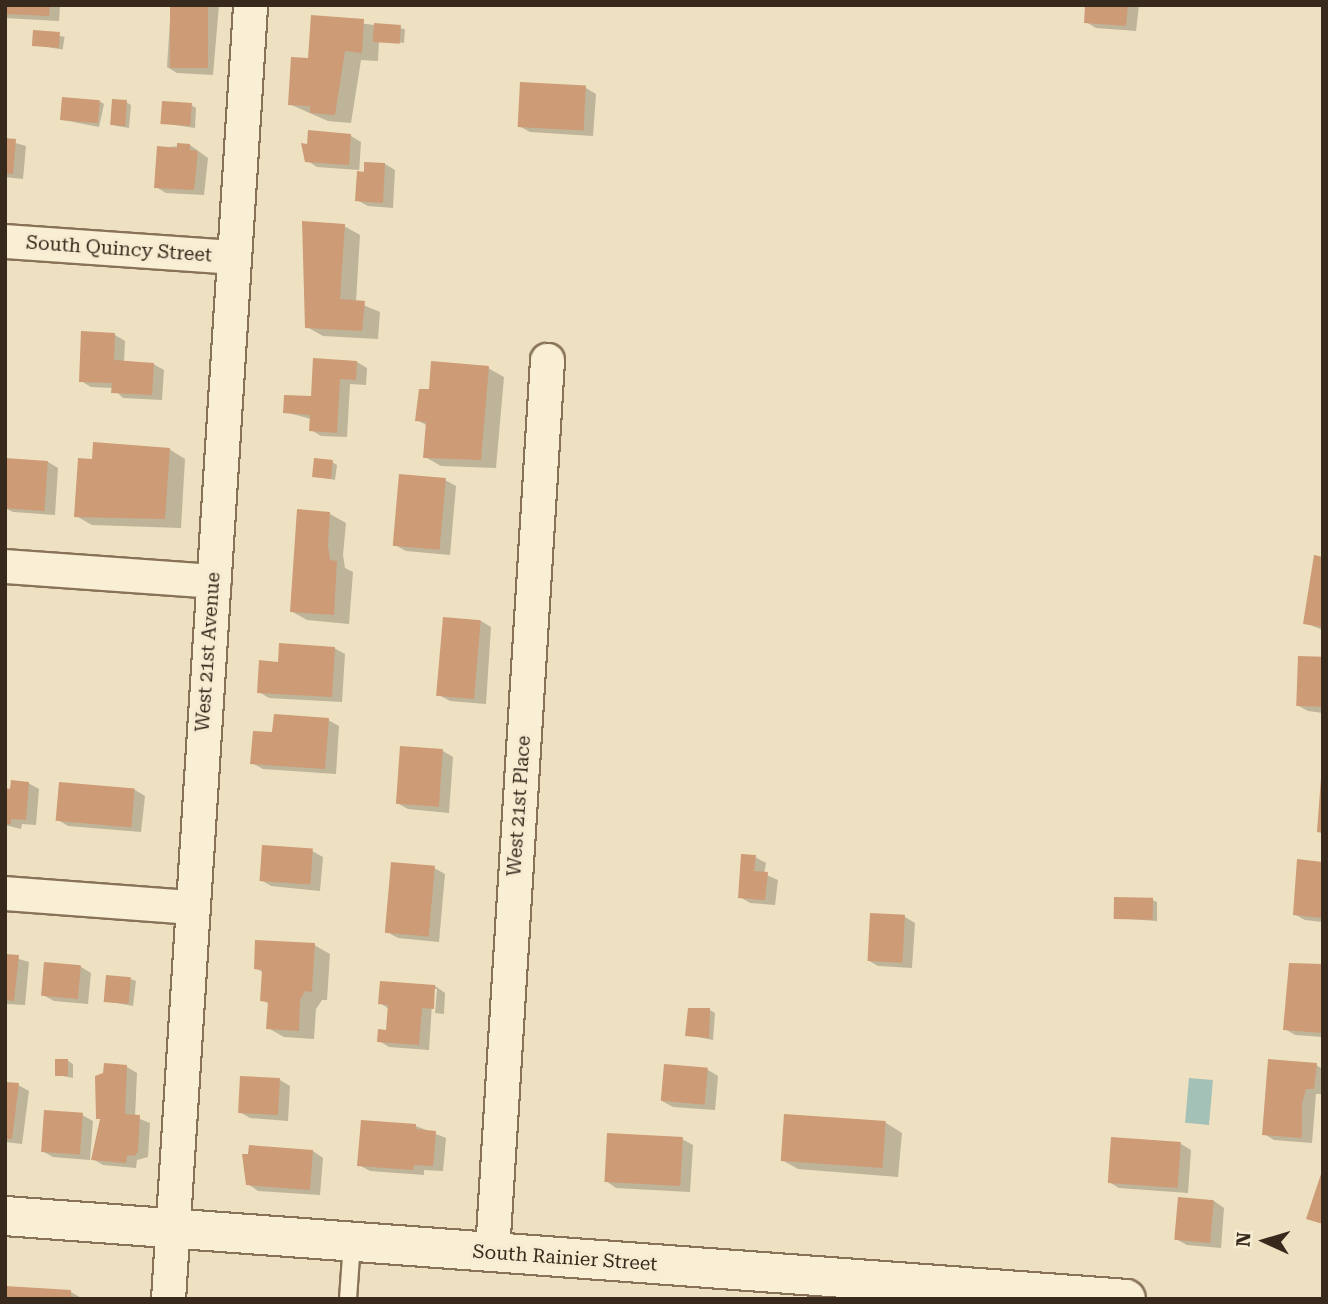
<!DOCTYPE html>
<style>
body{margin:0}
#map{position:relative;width:1328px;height:1304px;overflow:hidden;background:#eee1c1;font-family:"Roboto Serif",serif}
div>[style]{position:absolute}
.water>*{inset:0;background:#a4c1b8;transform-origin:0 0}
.shadow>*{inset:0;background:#0003;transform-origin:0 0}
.building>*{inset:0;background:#cd9b76;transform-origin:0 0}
.roads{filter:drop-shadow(2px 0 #887258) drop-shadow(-2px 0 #887258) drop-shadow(0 2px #887258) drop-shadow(0 -2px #887258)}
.lane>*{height:16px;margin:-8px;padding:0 8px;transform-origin:8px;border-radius:8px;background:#f9efd4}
.street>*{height:33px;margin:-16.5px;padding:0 16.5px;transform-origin:16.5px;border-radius:16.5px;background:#f9efd4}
.secondary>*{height:38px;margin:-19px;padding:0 19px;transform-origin:19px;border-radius:19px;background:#f9efd4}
span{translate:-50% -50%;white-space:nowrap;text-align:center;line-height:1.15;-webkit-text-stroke:6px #f6ecd1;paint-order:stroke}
.street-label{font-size:19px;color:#372a1d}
.frame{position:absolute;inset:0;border:7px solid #372a1d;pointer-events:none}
.north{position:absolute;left:1230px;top:1206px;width:70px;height:70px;-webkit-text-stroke:5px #f6ecd1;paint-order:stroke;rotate:274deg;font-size:19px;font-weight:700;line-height:28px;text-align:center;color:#372a1d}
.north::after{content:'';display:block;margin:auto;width:24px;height:32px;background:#372a1d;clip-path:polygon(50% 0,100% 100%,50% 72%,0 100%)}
</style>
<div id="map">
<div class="water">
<div style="left:1189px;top:1078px;width:24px;height:45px;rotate:5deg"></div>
</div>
<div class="shadow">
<div style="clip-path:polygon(5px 5px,60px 5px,59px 21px,5px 18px)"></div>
<div style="clip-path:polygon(171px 5px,219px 5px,213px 75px,177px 73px,167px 67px)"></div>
<div style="clip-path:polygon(1087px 5px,1139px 5px,1136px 31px,1096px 28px,1086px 22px)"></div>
<div style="clip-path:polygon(312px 17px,405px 29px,404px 43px,379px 40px,378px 61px,361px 60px,351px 123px,328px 121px,289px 104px,309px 60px)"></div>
<div style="left:35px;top:32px;width:30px;height:13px;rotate:9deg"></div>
<div style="clip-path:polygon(586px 88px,596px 94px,593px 136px,530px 132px,519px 126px)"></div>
<div style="clip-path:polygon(99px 101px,104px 104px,99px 127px,63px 120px)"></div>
<div style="clip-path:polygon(126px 102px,131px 105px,129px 128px,117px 126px,112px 124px)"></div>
<div style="clip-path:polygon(191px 105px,196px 108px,195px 128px,162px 123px)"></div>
<div style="clip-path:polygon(351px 136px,361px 142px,359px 173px,385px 164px,395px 170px,393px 208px,368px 206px,357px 200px,359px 170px,317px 167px,306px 160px)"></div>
<div style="clip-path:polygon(5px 140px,26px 146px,23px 179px,5px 177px)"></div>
<div style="clip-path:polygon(190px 145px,208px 158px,204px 195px,166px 193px,156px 187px,159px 148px)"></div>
<div style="clip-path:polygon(344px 226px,360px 235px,356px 302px,380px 312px,378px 339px,323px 336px,307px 327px)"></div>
<div style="clip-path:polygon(115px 335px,125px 341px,124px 363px,153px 364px,164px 370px,162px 400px,123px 398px,113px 388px,91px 387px,81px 381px)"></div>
<div style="clip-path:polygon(357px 362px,367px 368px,366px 385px,350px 384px,347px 437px,321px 436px,311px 430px,311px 419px,285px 412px,313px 398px)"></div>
<div style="clip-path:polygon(488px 368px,504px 377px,496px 468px,441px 466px,425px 457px,428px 426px,417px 420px,430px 391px)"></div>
<div style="clip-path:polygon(169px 449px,185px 459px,181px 528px,92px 525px,76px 516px)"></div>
<div style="clip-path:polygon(48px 462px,58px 468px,55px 515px,13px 512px,5px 508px)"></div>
<div style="clip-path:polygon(332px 462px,337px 465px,335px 480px,314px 476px)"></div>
<div style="clip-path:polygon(445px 480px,456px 486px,450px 555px,406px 551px,395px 545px)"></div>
<div style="clip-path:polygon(330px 514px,346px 523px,343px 555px,345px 568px,353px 572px,349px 624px,307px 620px,291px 611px)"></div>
<div style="clip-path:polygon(1323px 559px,1323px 630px,1305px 623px)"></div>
<div style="clip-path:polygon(481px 621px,491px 627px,486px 704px,450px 701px,439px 695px)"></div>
<div style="clip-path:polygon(334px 648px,345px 654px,342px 702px,269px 698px,259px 692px,280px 663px)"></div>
<div style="clip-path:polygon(1323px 659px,1323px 713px,1308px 711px,1297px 705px)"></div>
<div style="clip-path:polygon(328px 720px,339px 726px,336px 774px,263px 769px,252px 763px,274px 734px)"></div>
<div style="clip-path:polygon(443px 751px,453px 757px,449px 813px,408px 809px,397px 803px)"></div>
<div style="clip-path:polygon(28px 783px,39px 789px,36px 825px,22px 824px,21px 829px,5px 825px,5px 790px)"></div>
<div style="clip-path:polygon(135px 790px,145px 796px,141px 832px,68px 826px,58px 820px)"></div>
<div style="clip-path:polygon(312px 851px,323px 857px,320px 891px,271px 886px,261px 880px)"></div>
<div style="clip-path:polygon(755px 857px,766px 863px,764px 874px,778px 880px,775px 905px,750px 903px,740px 897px)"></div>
<div style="clip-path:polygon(1323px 863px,1323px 922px,1305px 920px,1294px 914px)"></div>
<div style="clip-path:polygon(434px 868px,445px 874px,439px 942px,398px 938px,387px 932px)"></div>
<div style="clip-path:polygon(1152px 900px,1157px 902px,1157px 921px,1116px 918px)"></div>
<div style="clip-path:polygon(905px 917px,915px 923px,912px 968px,878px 966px,868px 960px)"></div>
<div style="clip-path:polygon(314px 945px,330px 954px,327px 1000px,322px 1000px,316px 1009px,314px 1039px,284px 1037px,268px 1028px,269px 1004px,262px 1000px,264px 973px,256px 968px)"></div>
<div style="clip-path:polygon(5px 955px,29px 962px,25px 1005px,5px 1004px)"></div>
<div style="clip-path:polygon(46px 964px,81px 967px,91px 973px,88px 1004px,54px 1001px,43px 995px)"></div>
<div style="clip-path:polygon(1323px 966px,1323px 1037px,1295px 1035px,1285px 1029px)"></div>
<div style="clip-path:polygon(131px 979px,136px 981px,133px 1006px,106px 1001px)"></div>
<div style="clip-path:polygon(382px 982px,435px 986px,445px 993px,444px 1014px,435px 1013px,437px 989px,433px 989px,429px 1050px,389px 1047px,379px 1041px,388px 1031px,389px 1009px,380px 1003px)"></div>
<div style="clip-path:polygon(710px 1010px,715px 1013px,713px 1040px,687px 1035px)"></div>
<div style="clip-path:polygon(68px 1061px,73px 1064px,73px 1078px,57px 1075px)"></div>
<div style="clip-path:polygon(1316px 1065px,1323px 1069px,1323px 1094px,1316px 1094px,1312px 1143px,1274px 1140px,1264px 1134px)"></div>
<div style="clip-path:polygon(127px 1067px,137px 1073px,135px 1117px,150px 1123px,148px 1157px,137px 1160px,136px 1168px,103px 1165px,93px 1159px,101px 1120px,98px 1118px)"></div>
<div style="clip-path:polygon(708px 1070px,718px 1076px,715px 1110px,673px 1107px,662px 1101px)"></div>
<div style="clip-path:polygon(280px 1080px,290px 1086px,288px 1121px,250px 1118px,240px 1112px)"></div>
<div style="clip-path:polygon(18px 1085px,29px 1091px,22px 1144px,5px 1142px,5px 1093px)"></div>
<div style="clip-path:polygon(82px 1115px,93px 1121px,90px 1160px,53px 1157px,42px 1151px)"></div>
<div style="clip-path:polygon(886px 1123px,902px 1133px,898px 1177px,798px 1169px,782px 1160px)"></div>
<div style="clip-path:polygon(416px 1126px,446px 1138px,443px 1171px,424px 1170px,424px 1175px,370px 1171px,359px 1165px)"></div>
<div style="clip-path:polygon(682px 1139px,693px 1145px,690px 1192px,616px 1188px,606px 1181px)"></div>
<div style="clip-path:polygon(1181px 1144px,1191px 1150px,1188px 1193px,1119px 1188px,1109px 1182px)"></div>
<div style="clip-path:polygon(313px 1151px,323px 1158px,320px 1195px,258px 1191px,248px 1184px)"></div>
<div style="clip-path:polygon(1214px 1201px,1224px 1208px,1221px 1248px,1187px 1245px,1176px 1239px)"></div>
<div style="clip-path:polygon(71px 1292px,83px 1299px,5px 1299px)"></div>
</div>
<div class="building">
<div style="clip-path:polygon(5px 5px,50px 5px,49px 16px,5px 14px)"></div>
<div style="left:170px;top:5px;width:38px;height:63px"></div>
<div style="clip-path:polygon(1085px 5px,1128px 5px,1126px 26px,1084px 23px)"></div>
<div style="clip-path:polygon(311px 15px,364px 19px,362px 53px,345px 51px,335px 115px,310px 113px,310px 106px,288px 105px,291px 57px,308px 58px)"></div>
<div style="left:374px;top:23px;width:27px;height:19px;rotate:4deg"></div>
<div style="left:33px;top:30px;width:27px;height:16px;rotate:4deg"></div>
<div style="left:520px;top:82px;width:66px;height:45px;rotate:3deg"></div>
<div style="left:62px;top:97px;width:38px;height:23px;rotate:5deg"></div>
<div style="left:112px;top:99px;width:15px;height:26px;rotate:4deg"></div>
<div style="left:162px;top:101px;width:30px;height:23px;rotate:4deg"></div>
<div style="clip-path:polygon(308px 130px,351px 134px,349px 165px,305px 162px,301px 143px,307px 144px)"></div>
<div style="clip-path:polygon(5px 138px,16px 139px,13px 174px,5px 173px)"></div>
<div style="clip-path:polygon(177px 143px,190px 144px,190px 150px,198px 151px,194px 190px,154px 188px,157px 146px,177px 148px)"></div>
<div style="clip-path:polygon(364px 162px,385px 163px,383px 203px,355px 201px,357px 171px,364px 172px)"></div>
<div style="clip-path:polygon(302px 221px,345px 224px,340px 299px,365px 301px,362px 331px,305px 328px)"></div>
<div style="clip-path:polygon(81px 331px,115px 333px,114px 360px,154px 363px,152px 395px,111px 393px,112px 383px,79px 382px)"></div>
<div style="clip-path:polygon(313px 358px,357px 361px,356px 380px,340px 379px,337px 433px,309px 431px,310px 415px,283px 413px,284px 395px,311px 396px)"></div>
<div style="clip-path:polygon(431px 361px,489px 366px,481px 460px,423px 458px,426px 422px,415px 421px,419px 389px,429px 389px)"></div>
<div style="clip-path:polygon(93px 442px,170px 448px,165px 519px,74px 517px,78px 458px,92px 459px)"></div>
<div style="left:5px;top:458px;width:43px;height:50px;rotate:4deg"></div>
<div style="left:314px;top:458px;width:19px;height:19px;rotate:6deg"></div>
<div style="left:399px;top:474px;width:47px;height:72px;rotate:5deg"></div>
<div style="clip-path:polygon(297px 509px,330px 512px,328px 545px,330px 560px,337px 561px,334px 615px,290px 612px)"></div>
<div style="clip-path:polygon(1314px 555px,1323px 557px,1323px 627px,1303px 624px)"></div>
<div style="left:443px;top:617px;width:38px;height:79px;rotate:5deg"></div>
<div style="clip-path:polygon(279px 643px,335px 647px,332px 697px,257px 693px,259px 660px,278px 662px)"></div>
<div style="left:1298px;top:656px;width:25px;height:50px;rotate:2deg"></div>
<div style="clip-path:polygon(274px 714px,329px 718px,325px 769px,250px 764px,253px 731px,272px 732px)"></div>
<div style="left:400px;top:746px;width:43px;height:58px;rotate:4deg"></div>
<div style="clip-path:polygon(1321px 778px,1323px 778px,1323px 833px,1317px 832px)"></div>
<div style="clip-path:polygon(11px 780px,29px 782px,26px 820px,11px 819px,11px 824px,5px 824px,5px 788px,10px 789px)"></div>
<div style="left:59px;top:782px;width:76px;height:39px;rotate:5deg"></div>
<div style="left:262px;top:845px;width:51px;height:36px;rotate:4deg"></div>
<div style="clip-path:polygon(741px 854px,756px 855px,754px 871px,768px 872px,765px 900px,738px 898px)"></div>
<div style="clip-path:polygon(1297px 859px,1323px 862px,1323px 918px,1293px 915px)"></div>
<div style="left:391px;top:862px;width:44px;height:71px;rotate:5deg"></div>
<div style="left:1114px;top:897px;width:39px;height:22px;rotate:1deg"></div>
<div style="left:870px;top:913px;width:35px;height:48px;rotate:3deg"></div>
<div style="clip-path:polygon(255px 940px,315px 943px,312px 992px,305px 991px,300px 1000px,299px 1031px,266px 1029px,268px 1002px,260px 1001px,262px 970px,254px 969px)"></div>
<div style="clip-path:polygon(5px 954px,19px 955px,14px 1001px,5px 1000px)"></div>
<div style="left:44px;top:962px;width:37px;height:34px;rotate:5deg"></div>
<div style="clip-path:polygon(1289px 963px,1323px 964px,1323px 1033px,1283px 1030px)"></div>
<div style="left:106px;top:975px;width:25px;height:27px;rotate:5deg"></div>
<div style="clip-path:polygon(380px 981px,435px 985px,434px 1009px,422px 1008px,419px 1045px,377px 1042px,378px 1029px,386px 1030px,388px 1005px,378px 1004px)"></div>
<div style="clip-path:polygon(688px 1008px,710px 1008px,709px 1038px,685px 1036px)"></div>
<div style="left:55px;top:1059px;width:13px;height:17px"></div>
<div style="clip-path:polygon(1268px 1059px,1317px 1063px,1314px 1089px,1306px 1089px,1302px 1104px,1302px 1138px,1262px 1135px)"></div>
<div style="clip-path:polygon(104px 1063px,127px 1065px,125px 1114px,140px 1115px,138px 1151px,135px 1156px,127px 1155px,126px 1163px,91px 1160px,100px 1119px,96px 1119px,95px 1076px,103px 1073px)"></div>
<div style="left:664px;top:1064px;width:44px;height:37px;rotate:5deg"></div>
<div style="left:240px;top:1076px;width:40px;height:37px;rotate:3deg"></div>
<div style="clip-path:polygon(5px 1082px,19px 1083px,12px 1139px,5px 1139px)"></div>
<div style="left:44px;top:1110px;width:39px;height:42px;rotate:4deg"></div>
<div style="left:784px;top:1114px;width:102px;height:47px;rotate:4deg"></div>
<div style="clip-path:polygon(361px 1120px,416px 1124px,416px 1129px,436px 1131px,433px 1166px,414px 1165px,414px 1170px,357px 1166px)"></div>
<div style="left:607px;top:1133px;width:76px;height:49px;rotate:3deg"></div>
<div style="left:1111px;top:1137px;width:70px;height:46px;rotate:4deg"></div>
<div style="clip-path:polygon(249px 1145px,313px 1150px,310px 1190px,246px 1185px,242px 1154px,248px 1154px)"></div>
<div style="clip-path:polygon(1322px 1171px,1323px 1171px,1323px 1224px,1306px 1219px)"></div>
<div style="left:1178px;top:1197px;width:36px;height:43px;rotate:5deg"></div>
<div style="clip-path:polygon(5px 1286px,71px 1290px,71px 1299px,5px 1299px)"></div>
</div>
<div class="roads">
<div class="lane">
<div style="left:348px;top:1299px;width:57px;rotate:-86deg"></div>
</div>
<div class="street">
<div style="left:5px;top:241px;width:229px;rotate:4deg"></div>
<div style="left:5px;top:566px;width:209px;rotate:4.1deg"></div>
<div style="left:5px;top:893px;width:188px;rotate:4.3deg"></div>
<div style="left:492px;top:1252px;width:894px;rotate:-86.47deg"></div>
<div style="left:168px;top:1299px;width:1297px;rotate:-86.37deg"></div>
</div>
<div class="secondary">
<div style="left:5px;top:1216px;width:1124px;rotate:4.23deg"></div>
</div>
</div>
<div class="street-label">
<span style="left:119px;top:249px;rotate:4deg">South Quincy Street</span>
<span style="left:208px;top:652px;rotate:-86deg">West 21st Avenue</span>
<span style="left:519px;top:806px;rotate:-86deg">West 21st Place</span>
<span style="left:565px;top:1258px;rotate:4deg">South Rainier Street</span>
</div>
<div class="frame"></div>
<div class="north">N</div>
</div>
